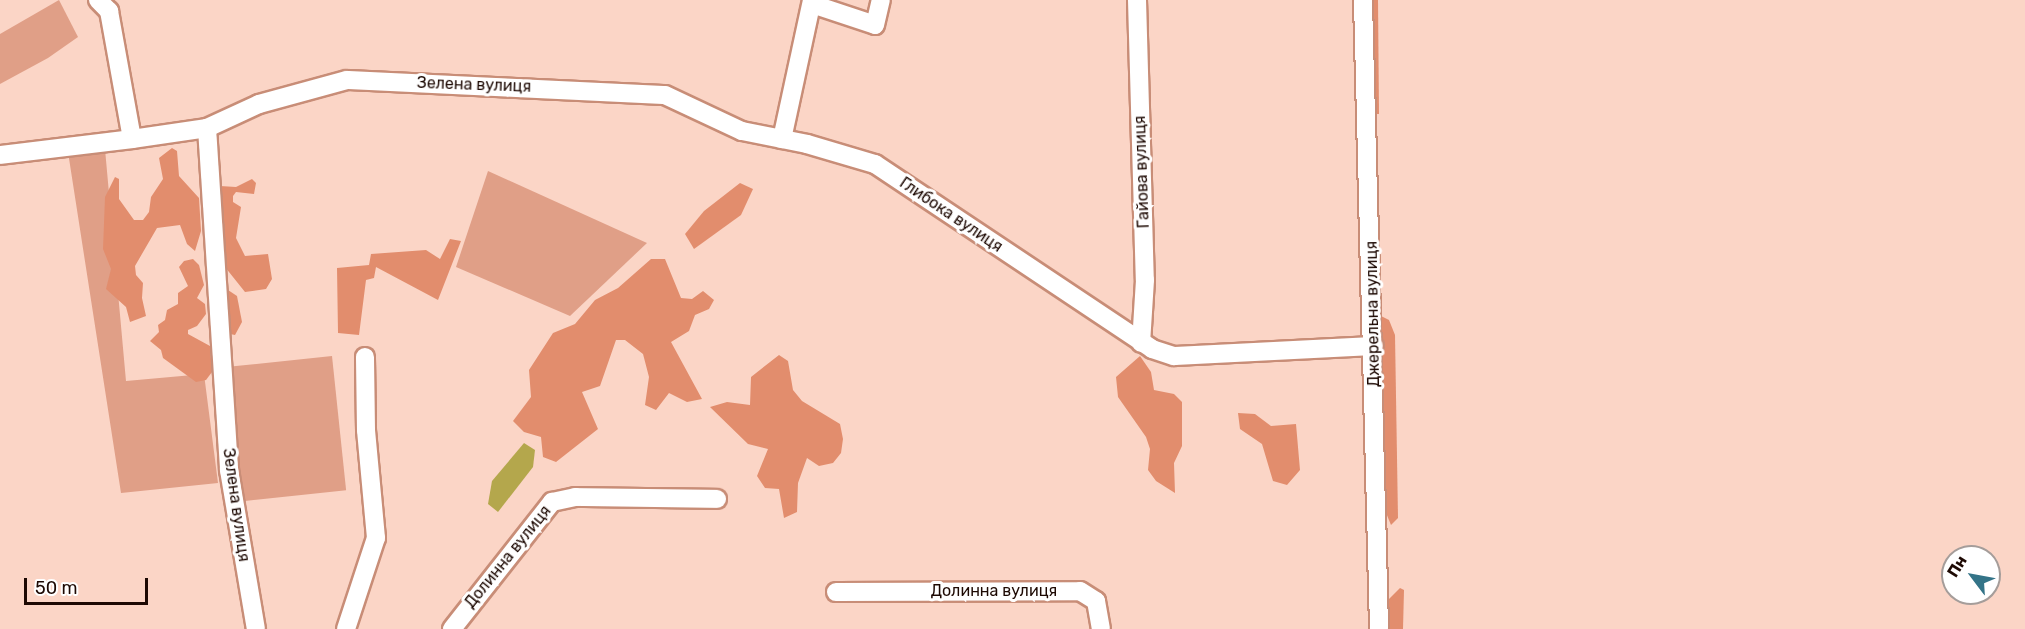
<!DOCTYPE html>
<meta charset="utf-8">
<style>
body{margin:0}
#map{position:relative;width:2025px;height:629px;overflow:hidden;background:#fbd5c6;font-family:Rubik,sans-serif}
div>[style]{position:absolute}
.green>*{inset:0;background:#e09f87;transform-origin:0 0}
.forest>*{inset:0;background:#e28d6d}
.water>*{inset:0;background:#b4a74c}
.roads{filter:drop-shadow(2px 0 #c88d77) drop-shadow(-2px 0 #c88d77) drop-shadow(0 2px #c88d77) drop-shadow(0 -2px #c88d77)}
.minor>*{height:18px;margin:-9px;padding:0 9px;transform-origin:9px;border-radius:9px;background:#fff}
span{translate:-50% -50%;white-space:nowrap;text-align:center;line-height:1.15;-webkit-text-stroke:6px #fff;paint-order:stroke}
.street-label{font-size:16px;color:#1d0903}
.north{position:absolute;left:1941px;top:545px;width:60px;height:60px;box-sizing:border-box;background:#fff;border:2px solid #a59d9a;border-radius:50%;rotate:302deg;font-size:16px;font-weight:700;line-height:24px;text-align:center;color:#1d0903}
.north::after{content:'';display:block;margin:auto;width:21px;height:27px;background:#347488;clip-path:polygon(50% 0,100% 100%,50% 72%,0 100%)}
.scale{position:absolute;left:24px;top:578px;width:124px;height:27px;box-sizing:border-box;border:3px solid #1d0903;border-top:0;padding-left:8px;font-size:18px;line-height:21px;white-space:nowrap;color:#1d0903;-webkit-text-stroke:4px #fff;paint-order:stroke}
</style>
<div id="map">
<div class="green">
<div style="clip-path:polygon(59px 0,78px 37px,48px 58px,0 84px,0 34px)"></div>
<div style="clip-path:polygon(105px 149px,126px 381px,204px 374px,218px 483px,121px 493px,68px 152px)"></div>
<div style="clip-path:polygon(488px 171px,647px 243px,570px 316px,456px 267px)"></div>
<div style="left:332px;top:356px;width:135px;height:104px;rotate:84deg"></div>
</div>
<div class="forest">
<div style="clip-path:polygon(1370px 0,1378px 0,1379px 114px,1374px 114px)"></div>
<div style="clip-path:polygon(172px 148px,177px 151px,179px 176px,199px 198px,201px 231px,195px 251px,187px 244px,180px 225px,157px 228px,135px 266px,136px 275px,143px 283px,142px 298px,146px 316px,130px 322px,126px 307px,106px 289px,111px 269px,103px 249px,105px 197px,115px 177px,119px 179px,119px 199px,134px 220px,143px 220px,149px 212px,151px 197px,163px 179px,159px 158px)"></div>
<div style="clip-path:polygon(252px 179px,256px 183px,254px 194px,236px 192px,233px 196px,233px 202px,241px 207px,236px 238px,245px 256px,268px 254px,272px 279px,266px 289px,245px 292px,225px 267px,215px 196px,220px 186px,236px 187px)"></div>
<div style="clip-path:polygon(740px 183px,753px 189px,741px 215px,694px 249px,685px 234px,704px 211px)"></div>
<div style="clip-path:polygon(450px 239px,461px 241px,438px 300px,376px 267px,374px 278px,366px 280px,359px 335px,338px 333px,337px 268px,369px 265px,371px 254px,426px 250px,440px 259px)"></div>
<div style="clip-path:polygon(193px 259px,199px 265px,204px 285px,197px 298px,205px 304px,206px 314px,197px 326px,188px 330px,188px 334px,210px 346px,212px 372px,206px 380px,196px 382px,163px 358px,161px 350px,150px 341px,159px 332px,158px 325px,165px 320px,167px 310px,178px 304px,178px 293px,188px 286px,179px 267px,184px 261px)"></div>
<div style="clip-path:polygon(651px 259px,665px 259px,681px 298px,692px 299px,703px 291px,714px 300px,709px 309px,695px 315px,689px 331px,671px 342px,702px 399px,687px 402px,669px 393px,656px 410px,645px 405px,649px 377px,643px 354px,625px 340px,616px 340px,600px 386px,582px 392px,598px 429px,556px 462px,543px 457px,541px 437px,524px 432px,513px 421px,531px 397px,529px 370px,553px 333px,575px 324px,595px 300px,618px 288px)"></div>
<div style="clip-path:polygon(228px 290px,237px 296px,242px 322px,235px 335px,230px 334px,225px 324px,221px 303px)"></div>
<div style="clip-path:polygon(1381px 316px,1389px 320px,1395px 335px,1398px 518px,1391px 525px,1384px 508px,1375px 329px)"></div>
<div style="clip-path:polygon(779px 355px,788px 361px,793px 390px,802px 401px,840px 424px,843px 439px,841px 453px,833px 463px,819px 466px,807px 458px,798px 483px,797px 512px,784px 518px,779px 489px,765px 488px,757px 476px,768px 449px,748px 444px,710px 407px,727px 402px,750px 405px,751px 377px)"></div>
<div style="clip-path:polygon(1140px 356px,1151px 372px,1154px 390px,1174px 394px,1182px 402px,1182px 446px,1174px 463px,1175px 493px,1156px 481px,1148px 470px,1150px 449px,1146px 437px,1118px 397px,1116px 377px)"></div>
<div style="clip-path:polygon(1238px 413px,1255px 414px,1271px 426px,1296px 424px,1300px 470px,1287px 485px,1273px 481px,1262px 444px,1240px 429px)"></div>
<div style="clip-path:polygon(1400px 588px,1404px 590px,1403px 629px,1384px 629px,1389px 599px)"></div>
</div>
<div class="water">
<div style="clip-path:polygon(524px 443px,535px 450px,533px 467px,498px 512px,488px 504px,492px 481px)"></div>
</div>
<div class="roads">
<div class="minor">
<div style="left:98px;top:0;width:16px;rotate:45deg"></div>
<div style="left:109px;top:11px;width:130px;rotate:79.8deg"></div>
<div style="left:132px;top:139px;width:76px;rotate:-8.3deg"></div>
<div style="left:207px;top:128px;width:343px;rotate:86.3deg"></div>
<div style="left:229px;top:470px;width:161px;rotate:80.4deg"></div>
<div style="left:1137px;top:0;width:280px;rotate:88.4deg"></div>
<div style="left:1145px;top:280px;width:63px;rotate:93.6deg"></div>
<div style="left:1363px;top:0;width:629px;rotate:88.54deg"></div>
<div style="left:812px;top:4px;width:66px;rotate:18.4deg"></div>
<div style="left:875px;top:25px;width:26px;rotate:-77deg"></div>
<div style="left:207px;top:128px;width:57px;rotate:-24.8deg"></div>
<div style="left:259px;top:104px;width:91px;rotate:-15.3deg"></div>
<div style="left:347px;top:80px;width:318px;rotate:2.7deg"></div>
<div style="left:665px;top:95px;width:85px;rotate:25.1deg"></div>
<div style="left:742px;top:131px;width:66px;rotate:11.3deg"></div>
<div style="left:807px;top:144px;width:71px;rotate:16.4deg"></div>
<div style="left:875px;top:164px;width:333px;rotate:33.7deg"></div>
<div style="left:1152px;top:349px;width:23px;rotate:18deg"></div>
<div style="left:1174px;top:356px;width:200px;rotate:-2.9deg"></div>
<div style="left:782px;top:139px;width:142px;rotate:-77.8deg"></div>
<div style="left:0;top:155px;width:133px;rotate:-6.9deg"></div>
<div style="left:836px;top:592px;width:244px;rotate:-0.2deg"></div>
<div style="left:1080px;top:591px;width:19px;rotate:32deg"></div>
<div style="left:1096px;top:601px;width:28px;rotate:80deg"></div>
<div style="left:346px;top:629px;width:96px;rotate:-71.8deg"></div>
<div style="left:376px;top:538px;width:108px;rotate:-95.3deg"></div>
<div style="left:366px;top:430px;width:73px;rotate:-90.8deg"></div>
<div style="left:452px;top:629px;width:162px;rotate:-51.8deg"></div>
<div style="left:552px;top:502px;width:24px;rotate:-12deg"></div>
<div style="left:575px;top:497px;width:142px;rotate:0.8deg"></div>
</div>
</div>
<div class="street-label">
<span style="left:474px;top:85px;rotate:2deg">Зелена вулиця</span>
<span style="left:1142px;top:172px;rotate:-92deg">Гайова вулиця</span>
<span style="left:951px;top:215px;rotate:34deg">Глибока вулиця</span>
<span style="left:1373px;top:314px;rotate:-91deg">Джерельна вулиця</span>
<span style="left:236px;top:505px;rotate:82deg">Зелена вулиця</span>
<span style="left:508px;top:557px;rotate:-51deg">Долинна вулиця</span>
<span style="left:994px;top:591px">Долинна вулиця</span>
</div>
<div class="north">Пн</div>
<div class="scale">50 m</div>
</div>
